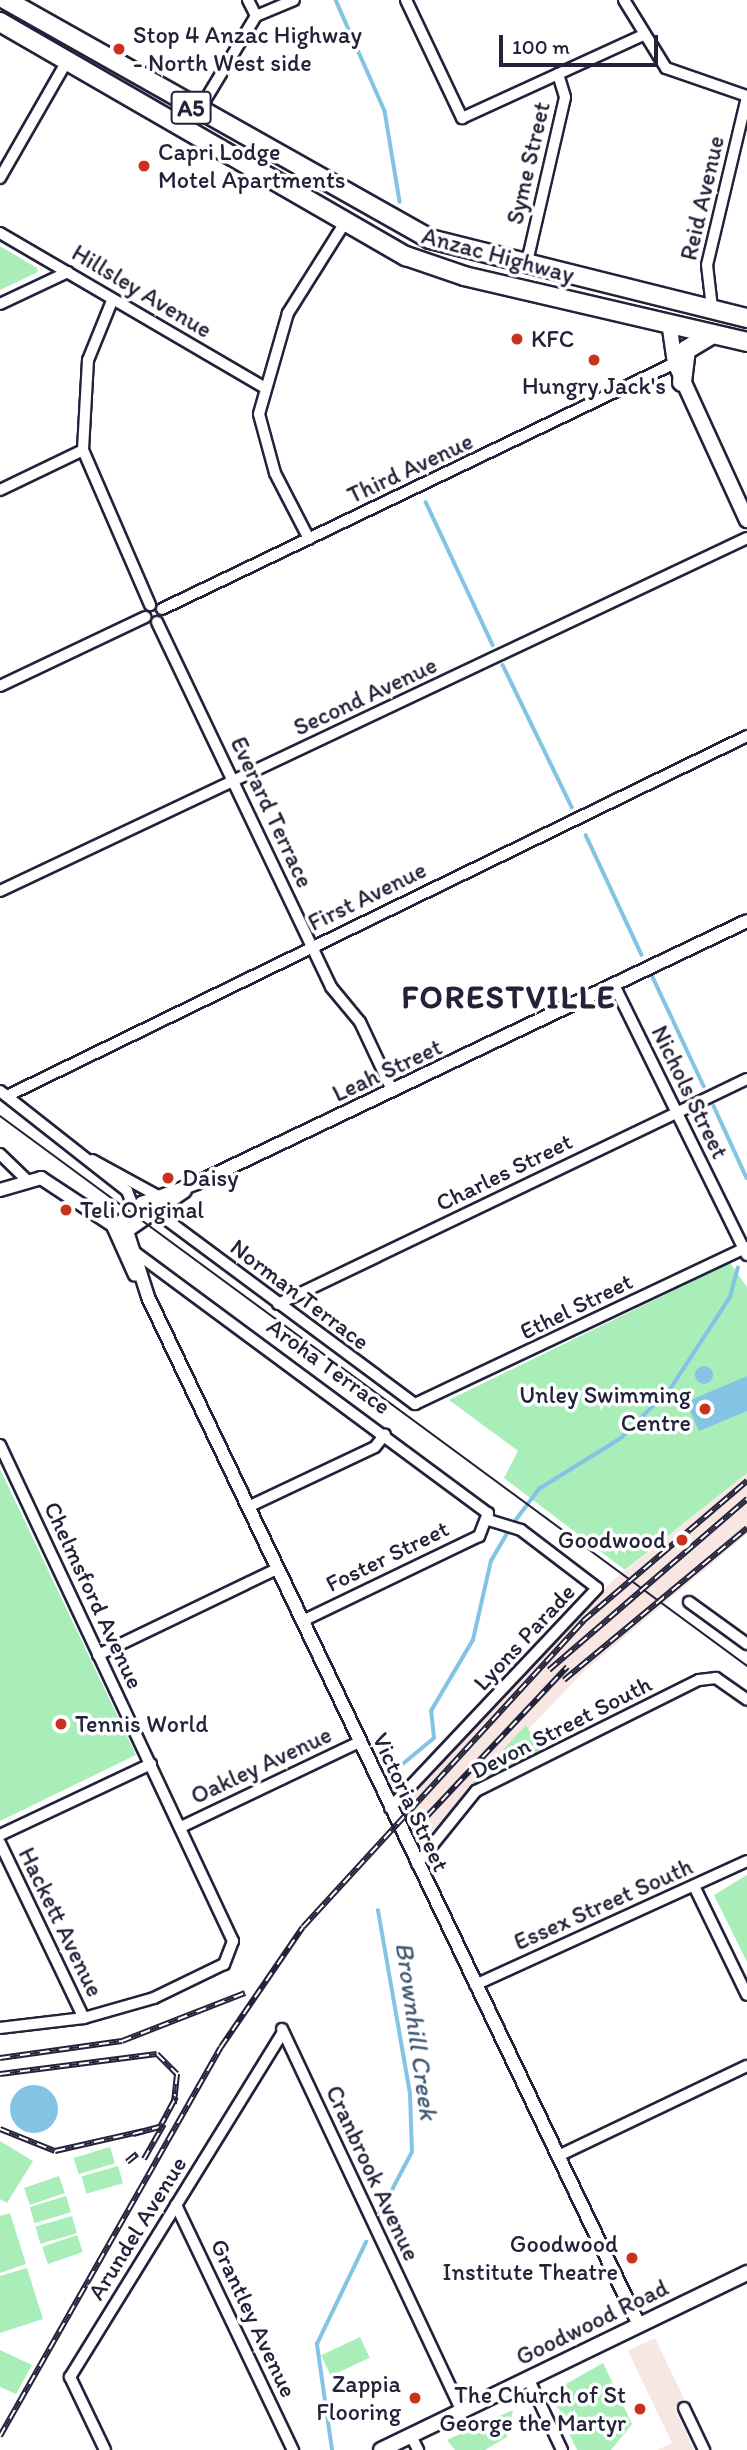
<!DOCTYPE html>
<style>
body{margin:0}
#map{position:relative;width:747px;height:2450px;overflow:hidden;background:#fff;font-family:Itim,sans-serif}
div>[style]{position:absolute}
.built>*{inset:0;background:#f7e6e1}
.green>*{inset:0;background:#a9eeb9;transform-origin:0 0}
.water>*{inset:0;background:#83c3e4}
.round{border-radius:50%}
.stream>*{height:3.5px;margin:-1.75px;padding:0 1.75px;transform-origin:1.75px;border-radius:1.75px;background:#83c3e4}
.roads{filter:drop-shadow(2px 0 #22223b) drop-shadow(-2px 0 #22223b) drop-shadow(0 2px #22223b) drop-shadow(0 -2px #22223b)}
.minor>*{height:10px;margin:-5px;padding:0 5px;transform-origin:5px;border-radius:5px;background:#fff}
.tertiary>*{height:12px;margin:-6px;padding:0 6px;transform-origin:6px;border-radius:6px;background:#fff}
.secondary>*{height:14px;margin:-7px;padding:0 7px;transform-origin:7px;border-radius:7px;background:#fff}
.trunk>*{height:18px;margin:-9px;padding:0 9px;transform-origin:9px;border-radius:9px;background:#fff}
.tram>*{height:2px;margin:-1px;padding:0 1px;transform-origin:1px;border-radius:1px;background:#22223b}
.rail>*{height:6px;margin-top:-3px;transform-origin:0;background:repeating-linear-gradient(90deg,#fff 0 10px,#22223b 0 20px);box-sizing:border-box;border-block:2px solid #22223b}
.dots>*{width:19px;height:19px;translate:-50% -50%;box-sizing:border-box;border:4px solid #fff;border-radius:50%}
span{translate:-50% -50%;white-space:nowrap;text-align:center;line-height:1.15;-webkit-text-stroke:7px #fff;paint-order:stroke}
.shield-label span{padding:2px 5px;background:#fff;border:2px solid;border-radius:5px;-webkit-text-stroke-width:0}
.shield-label{font-size:23px;color:#22223b;font-weight:700}
.poi-label{font-size:24px;color:#22223b}
.left{translate:0 -50%;text-align:left}
.right{translate:-100% -50%;text-align:right}
.street-label{font-size:24px;color:#22223b}
.water-label{font-size:26px;color:#445a76;font-style:italic}
.district-label{font-size:32px;color:#22223b;font-weight:700;letter-spacing:2px}
.scale{position:absolute;left:499px;top:35px;width:159px;height:32px;box-sizing:border-box;border:4px solid #22223b;border-top:0;padding-left:9px;font-size:21px;line-height:24px;white-space:nowrap;color:#22223b;-webkit-text-stroke:5px #fff;paint-order:stroke}
</style>
<div id="map">
<div class="built">
<div style="clip-path:polygon(747px 1473px,747px 1534px,583px 1672px,419px 1845px,414px 1843px,400px 1810px,404px 1801px,610px 1583px)"></div>
<div style="clip-path:polygon(655px 2338px,685px 2401px,674px 2407px,694px 2450px,657px 2450px,672px 2443px,628px 2351px)"></div>
</div>
<div class="green">
<div style="clip-path:polygon(0 246px,37px 268px,38px 272px,0 290px)"></div>
<div style="clip-path:polygon(730px 1263px,747px 1287px,747px 1473px,625px 1570px,504px 1478px,518px 1451px,449px 1400px)"></div>
<div style="clip-path:polygon(0 1469px,136px 1755px,0 1821px)"></div>
<div style="clip-path:polygon(526px 1725px,541px 1751px,473px 1786px,427px 1841px,473px 1782px)"></div>
<div style="clip-path:polygon(747px 1875px,747px 1962px,714px 1895px)"></div>
<div style="clip-path:polygon(0 2141px,33px 2161px,7px 2203px,0 2199px)"></div>
<div style="left:110px;top:2147px;width:17px;height:38px;rotate:73deg"></div>
<div style="left:118px;top:2166px;width:18px;height:38px;rotate:74deg"></div>
<div style="left:59px;top:2176px;width:18px;height:37px;rotate:71deg"></div>
<div style="left:66px;top:2196px;width:17px;height:38px;rotate:73deg"></div>
<div style="clip-path:polygon(10px 2213px,26px 2264px,0 2273px,0 2216px)"></div>
<div style="left:72px;top:2216px;width:18px;height:38px;rotate:74deg"></div>
<div style="left:77px;top:2235px;width:18px;height:37px;rotate:71deg"></div>
<div style="clip-path:polygon(27px 2268px,43px 2319px,0 2333px,0 2276px)"></div>
<div style="left:360px;top:2337px;width:23px;height:43px;rotate:65deg"></div>
<div style="clip-path:polygon(0 2350px,32px 2365px,16px 2394px,0 2387px)"></div>
<div style="clip-path:polygon(603px 2363px,632px 2424px,611px 2450px,577px 2450px,550px 2393px)"></div>
<div style="clip-path:polygon(513px 2410px,507px 2437px,485px 2450px,455px 2450px,447px 2440px)"></div>
</div>
<div class="water">
<div class="round" style="left:695px;top:1366px;width:18px;height:18px"></div>
<div style="clip-path:polygon(747px 1376px,747px 1411px,699px 1431px,686px 1402px)"></div>
<div class="round" style="left:10px;top:2085px;width:48px;height:48px"></div>
</div>
<div class="stream">
<div style="left:336px;top:0;width:121px;rotate:66.2deg"></div>
<div style="left:385px;top:111px;width:92px;rotate:80.6deg"></div>
<div style="left:426px;top:502px;width:158px;rotate:64.9deg"></div>
<div style="left:503px;top:665px;width:158px;rotate:64.1deg"></div>
<div style="left:586px;top:835px;width:132px;rotate:65deg"></div>
<div style="left:651px;top:973px;width:125px;rotate:64.9deg"></div>
<div style="left:714px;top:1106px;width:79px;rotate:65.4deg"></div>
<div style="left:390px;top:1784px;width:19px;rotate:-62deg"></div>
<div style="left:399px;top:1767px;width:45px;rotate:-39.6deg"></div>
<div style="left:434px;top:1738px;width:27px;rotate:-96deg"></div>
<div style="left:431px;top:1711px;width:82px;rotate:-59.4deg"></div>
<div style="left:473px;top:1640px;width:81px;rotate:-77.2deg"></div>
<div style="left:491px;top:1561px;width:42px;rotate:-59.7deg"></div>
<div style="left:512px;top:1525px;width:45px;rotate:-53.1deg"></div>
<div style="left:539px;top:1489px;width:97px;rotate:-31.9deg"></div>
<div style="left:621px;top:1438px;width:71px;rotate:-45deg"></div>
<div style="left:671px;top:1388px;width:108px;rotate:-57deg"></div>
<div style="left:730px;top:1297px;width:30px;rotate:-75deg"></div>
<div style="left:371px;top:2230px;width:88px;rotate:-62.3deg"></div>
<div style="left:412px;top:2152px;width:58px;rotate:-92deg"></div>
<div style="left:410px;top:2094px;width:186px;rotate:-99.9deg"></div>
<div style="left:332px;top:2450px;width:107px;rotate:-98.1deg"></div>
<div style="left:317px;top:2344px;width:113px;rotate:-64.3deg"></div>
</div>
<div class="roads">
<div class="minor">
<div style="left:248px;top:0;width:18px;rotate:63deg"></div>
<div style="left:406px;top:0;width:131px;rotate:64.6deg"></div>
<div style="left:462px;top:118px;width:197px;rotate:-24.6deg"></div>
<div style="left:624px;top:0;width:80px;rotate:58.3deg"></div>
<div style="left:666px;top:68px;width:86px;rotate:19.1deg"></div>
<div style="left:198px;top:112px;width:112px;rotate:-58.9deg"></div>
<div style="left:256px;top:16px;width:41px;rotate:-22.8deg"></div>
<div style="left:0;top:178px;width:135px;rotate:-60.2deg"></div>
<div style="left:0;top:233px;width:303px;rotate:30.3deg"></div>
<div style="left:527px;top:262px;width:169px;rotate:-77deg"></div>
<div style="left:565px;top:97px;width:24px;rotate:-107deg"></div>
<div style="left:112px;top:301px;width:64px;rotate:112.1deg"></div>
<div style="left:88px;top:360px;width:90px;rotate:93.2deg"></div>
<div style="left:83px;top:450px;width:169px;rotate:66.6deg"></div>
<div style="left:0;top:304px;width:75px;rotate:-25.2deg"></div>
<div style="left:712px;top:308px;width:43px;rotate:-96.6deg"></div>
<div style="left:707px;top:265px;width:173px;rotate:-76.6deg"></div>
<div style="left:0;top:490px;width:92px;rotate:-25.7deg"></div>
<div style="left:309px;top:539px;width:74px;rotate:-117.3deg"></div>
<div style="left:275px;top:473px;width:61px;rotate:-105.2deg"></div>
<div style="left:259px;top:414px;width:105px;rotate:-74deg"></div>
<div style="left:288px;top:313px;width:105px;rotate:-57.8deg"></div>
<div style="left:162px;top:609px;width:569px;rotate:-25.62deg"></div>
<div style="left:157px;top:622px;width:404px;rotate:64.5deg"></div>
<div style="left:331px;top:987px;width:45px;rotate:50.4deg"></div>
<div style="left:360px;top:1022px;width:75px;rotate:64.8deg"></div>
<div style="left:0;top:686px;width:161px;rotate:-25.4deg"></div>
<div style="left:0;top:891px;width:826px;rotate:-25.29deg"></div>
<div style="left:614px;top:985px;width:301px;rotate:63.8deg"></div>
<div style="left:0;top:1091px;width:162px;rotate:38.2deg"></div>
<div style="left:127px;top:1191px;width:18px;rotate:68deg"></div>
<div style="left:7px;top:1096px;width:823px;rotate:-25.94deg"></div>
<div style="left:0;top:1154px;width:35px;rotate:44deg"></div>
<div style="left:92px;top:1160px;width:75px;rotate:28.6deg"></div>
<div style="left:155px;top:1211px;width:324px;rotate:36.6deg"></div>
<div style="left:415px;top:1404px;width:367px;rotate:-25.3deg"></div>
<div style="left:132px;top:1250px;width:443px;rotate:36.5deg"></div>
<div style="left:488px;top:1513px;width:25px;rotate:111deg"></div>
<div style="left:479px;top:1536px;width:196px;rotate:154.3deg"></div>
<div style="left:278px;top:1304px;width:520px;rotate:-25.63deg"></div>
<div style="left:0;top:1445px;width:548px;rotate:64.84deg"></div>
<div style="left:233px;top:1941px;width:25px;rotate:111deg"></div>
<div style="left:224px;top:1964px;width:78px;rotate:154.1deg"></div>
<div style="left:154px;top:1998px;width:73px;rotate:164.1deg"></div>
<div style="left:84px;top:2018px;width:85px;rotate:173.2deg"></div>
<div style="left:248px;top:1507px;width:140px;rotate:-25.3deg"></div>
<div style="left:375px;top:1447px;width:16px;rotate:-52deg"></div>
<div style="left:689px;top:1602px;width:72px;rotate:35.9deg"></div>
<div style="left:98px;top:1655px;width:199px;rotate:-25.7deg"></div>
<div style="left:390px;top:1808px;width:302px;rotate:-46.7deg"></div>
<div style="left:597px;top:1588px;width:96px;rotate:-142.7deg"></div>
<div style="left:521px;top:1530px;width:34px;rotate:-163deg"></div>
<div style="left:181px;top:1827px;width:197px;rotate:-25.5deg"></div>
<div style="left:0;top:1835px;width:167px;rotate:-25.2deg"></div>
<div style="left:0;top:1843px;width:194px;rotate:64.4deg"></div>
<div style="left:417px;top:1864px;width:94px;rotate:-51.1deg"></div>
<div style="left:476px;top:1791px;width:249px;rotate:-26.5deg"></div>
<div style="left:699px;top:1680px;width:17px;rotate:-7deg"></div>
<div style="left:716px;top:1678px;width:38px;rotate:35deg"></div>
<div style="left:694px;top:1886px;width:121px;rotate:64.1deg"></div>
<div style="left:475px;top:1985px;width:299px;rotate:-24.5deg"></div>
<div style="left:282px;top:2029px;width:422px;rotate:64.8deg"></div>
<div style="left:558px;top:2156px;width:209px;rotate:-25.5deg"></div>
<div style="left:176px;top:2205px;width:272px;rotate:64.5deg"></div>
<div style="left:528px;top:2378px;width:80px;rotate:64.7deg"></div>
<div style="left:684px;top:2408px;width:47px;rotate:64.5deg"></div>
<div style="left:411px;top:2436px;width:16px;rotate:63deg"></div>
<div style="left:105px;top:2450px;width:81px;rotate:-115.6deg"></div>
<div style="left:70px;top:2377px;width:405px;rotate:-58.3deg"></div>
</div>
<div class="tertiary">
<div style="left:0;top:1190px;width:43px;rotate:-16.3deg"></div>
<div style="left:41px;top:1178px;width:95px;rotate:33.4deg"></div>
<div style="left:114px;top:1228px;width:38px;rotate:-42deg"></div>
<div style="left:142px;top:1203px;width:59px;rotate:-20deg"></div>
<div style="left:197px;top:1183px;width:609px;rotate:-25.47deg"></div>
<div style="left:114px;top:1228px;width:51px;rotate:65.9deg"></div>
<div style="left:127px;top:1231px;width:69px;rotate:72.3deg"></div>
<div style="left:148px;top:1297px;width:1139px;rotate:64.47deg"></div>
<div style="left:127px;top:1231px;width:70px;rotate:-34.6deg"></div>
</div>
<div class="secondary">
<div style="left:669px;top:322px;width:41px;rotate:81.7deg"></div>
<div style="left:675px;top:363px;width:173px;rotate:65.4deg"></div>
<div style="left:381px;top:2450px;width:407px;rotate:-25.8deg"></div>
</div>
<div class="trunk">
<div style="left:6px;top:0;width:487px;rotate:29.4deg"></div>
<div style="left:430px;top:239px;width:327px;rotate:14deg"></div>
<div style="left:0;top:22px;width:469px;rotate:30deg"></div>
<div style="left:406px;top:256px;width:61px;rotate:19deg"></div>
<div style="left:464px;top:276px;width:291px;rotate:13.1deg"></div>
<div style="left:682px;top:382px;width:32px;rotate:-83deg"></div>
<div style="left:686px;top:350px;width:31px;rotate:-31deg"></div>
</div>
</div>
<div class="tram">
<div style="left:0;top:1116px;width:928px;rotate:36.36deg"></div>
</div>
<div class="rail">
<div style="left:549px;top:1670px;width:262px;rotate:-40.8deg"></div>
<div style="left:564px;top:1680px;width:238px;rotate:-39.7deg"></div>
<div style="left:414px;top:1830px;width:224px;rotate:-46.8deg"></div>
<div style="left:0;top:2058px;width:123px;rotate:-7.9deg"></div>
<div style="left:122px;top:2041px;width:132px;rotate:-21.3deg"></div>
<div style="left:0;top:2074px;width:158px;rotate:-7.3deg"></div>
<div style="left:157px;top:2054px;width:28px;rotate:45deg"></div>
<div style="left:177px;top:2074px;width:30px;rotate:96deg"></div>
<div style="left:0;top:2129px;width:59px;rotate:21.8deg"></div>
<div style="left:55px;top:2151px;width:90px;rotate:-12.8deg"></div>
<div style="left:133px;top:2134px;width:28px;rotate:-15deg"></div>
<div style="left:160px;top:2127px;width:34px;rotate:-62deg"></div>
<div style="left:144px;top:2159px;width:40px;rotate:-60.3deg"></div>
<div style="left:127px;top:2162px;width:13px;rotate:-39deg"></div>
<div style="left:0;top:2436px;width:447px;rotate:-60.4deg"></div>
<div style="left:221px;top:2047px;width:145px;rotate:-55.7deg"></div>
<div style="left:303px;top:1927px;width:415px;rotate:-47.5deg"></div>
<div style="left:583px;top:1621px;width:216px;rotate:-40.5deg"></div>
</div>
<div class="dots">
<div style="left:119px;top:49px;background:#c8321e"></div>
<div style="left:144px;top:166px;background:#c8321e"></div>
<div style="left:517px;top:339px;background:#c8321e"></div>
<div style="left:594px;top:360px;background:#c8321e"></div>
<div style="left:168px;top:1178px;background:#c8321e"></div>
<div style="left:66px;top:1210px;background:#c8321e"></div>
<div style="left:705px;top:1409px;background:#c8321e"></div>
<div style="left:682px;top:1540px;background:#c8321e"></div>
<div style="left:61px;top:1724px;background:#c8321e"></div>
<div style="left:632px;top:2258px;background:#c8321e"></div>
<div style="left:415px;top:2398px;background:#c8321e"></div>
<div style="left:640px;top:2409px;background:#c8321e"></div>
</div>
<div class="shield-label">
<span style="left:191px;top:108px">A5</span>
</div>
<div class="poi-label">
<span class="left" style="left:133px;top:49px">Stop 4 Anzac Highway<br>- North West side</span>
<span class="left" style="left:158px;top:166px">Capri Lodge<br>Motel Apartments</span>
<span class="left" style="left:531px;top:339px">KFC</span>
<span style="left:594px;top:386px">Hungry Jack's</span>
<span class="left" style="left:182px;top:1178px">Daisy</span>
<span class="left" style="left:80px;top:1210px">Teli Original</span>
<span class="right" style="left:691px;top:1409px">Unley Swimming<br>Centre</span>
<span class="right" style="left:666px;top:1540px">Goodwood</span>
<span class="left" style="left:75px;top:1724px">Tennis World</span>
<span class="right" style="left:618px;top:2258px">Goodwood<br>Institute Theatre</span>
<span class="right" style="left:401px;top:2398px">Zappia<br>Flooring</span>
<span class="right" style="left:626px;top:2409px">The Church of St<br>George the Martyr</span>
</div>
<div class="street-label">
<span style="left:528px;top:163px;rotate:-77deg">Syme Street</span>
<span style="left:702px;top:198px;rotate:-77deg">Reid Avenue</span>
<span style="left:498px;top:255px;rotate:15deg">Anzac Highway</span>
<span style="left:142px;top:291px;rotate:31deg">Hillsley Avenue</span>
<span style="left:410px;top:468px;rotate:-25deg">Third Avenue</span>
<span style="left:365px;top:696px;rotate:-25deg">Second Avenue</span>
<span style="left:272px;top:812px;rotate:65deg">Everard Terrace</span>
<span style="left:367px;top:896px;rotate:-26deg">First Avenue</span>
<span style="left:387px;top:1070px;rotate:-25deg">Leah Street</span>
<span style="left:690px;top:1092px;rotate:64deg">Nichols Street</span>
<span style="left:504px;top:1172px;rotate:-26deg">Charles Street</span>
<span style="left:300px;top:1294px;rotate:37deg">Norman Terrace</span>
<span style="left:576px;top:1306px;rotate:-26deg">Ethel Street</span>
<span style="left:329px;top:1366px;rotate:36deg">Aroha Terrace</span>
<span style="left:387px;top:1556px;rotate:-26deg">Foster Street</span>
<span style="left:94px;top:1595px;rotate:65deg">Chelmsford Avenue</span>
<span style="left:524px;top:1637px;rotate:-47deg">Lyons Parade</span>
<span style="left:561px;top:1727px;rotate:-27deg">Devon Street South</span>
<span style="left:261px;top:1765px;rotate:-25deg">Oakley Avenue</span>
<span style="left:411px;top:1802px;rotate:65deg">Victoria Street</span>
<span style="left:603px;top:1904px;rotate:-24deg">Essex Street South</span>
<span style="left:61px;top:1922px;rotate:64deg">Hackett Avenue</span>
<span style="left:373px;top:2173px;rotate:65deg">Cranbrook Avenue</span>
<span style="left:137px;top:2228px;rotate:-58deg">Arundel Avenue</span>
<span style="left:254px;top:2318px;rotate:65deg">Grantley Avenue</span>
<span style="left:592px;top:2322px;rotate:-26deg">Goodwood Road</span>
</div>
<div class="water-label">
<span style="left:416px;top:2031px;rotate:82deg">Brownhill Creek</span>
</div>
<div class="district-label">
<span style="left:509px;top:997px">FORESTVILLE</span>
</div>
<div class="scale">100 m</div>
</div>
